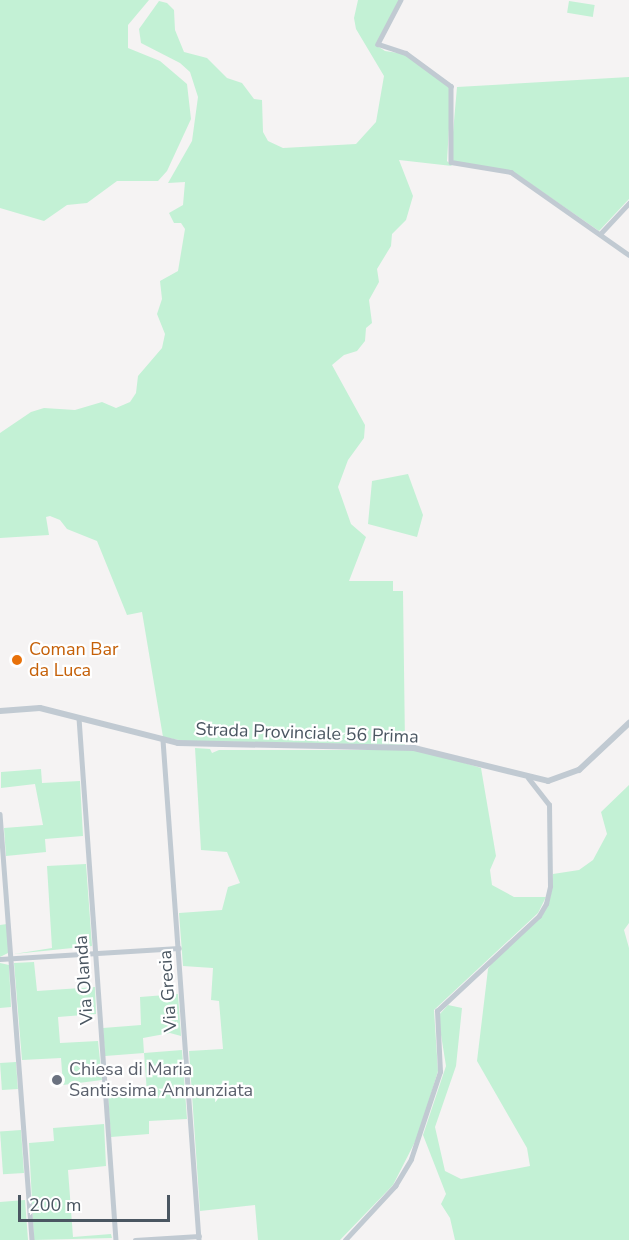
<!DOCTYPE html>
<style>
body{margin:0}
#map{position:relative;width:629px;height:1240px;overflow:hidden;background:#f5f3f3;font-family:"Nunito Sans",sans-serif}
div>[style]{position:absolute}
.green>*{inset:0;background:#c3f1d5;transform-origin:0 0}
.minor>*{height:4.5px;margin:-2.25px;padding:0 2.25px;transform-origin:2.25px;border-radius:2.25px;background:#c1cad2}
.tertiary>*{height:6px;margin:-3px;padding:0 3px;transform-origin:3px;border-radius:3px;background:#c1cad2}
.dots>*{width:16px;height:16px;translate:-50% -50%;box-sizing:border-box;border:3px solid #fff;border-radius:50%}
span{translate:-50% -50%;white-space:nowrap;text-align:center;line-height:1.15;-webkit-text-stroke:4.5px #fff;paint-order:stroke}
.food-label{font-size:18px;color:#c56008}
.left{translate:0 -50%;text-align:left}
.street-label{font-size:18px;color:#4a5661}
.worship-label{font-size:18px;color:#5b616d}
.scale{position:absolute;left:18px;top:1195px;width:152px;height:27px;box-sizing:border-box;border:3px solid #4a5661;border-top:0;padding-left:8px;font-size:18px;line-height:21px;white-space:nowrap;color:#4a5661;-webkit-text-stroke:4px #fff;paint-order:stroke}
</style>
<div id="map">
<div class="green">
<div style="clip-path:polygon(0 0,149px 0,128px 25px,128px 48px,160px 61px,187px 84px,191px 119px,167px 171px,158px 181px,117px 181px,87px 203px,67px 205px,44px 221px,0 208px)"></div>
<div style="clip-path:polygon(358px 0,399px 0,376px 45px,385px 51px,405px 54px,449px 86px,451px 95px,447px 161px,452px 166px,399px 160px,413px 196px,406px 220px,392px 234px,391px 246px,377px 269px,379px 282px,369px 300px,372px 323px,366px 328px,365px 341px,357px 351px,344px 355px,332px 365px,365px 425px,364px 438px,348px 460px,338px 487px,351px 524px,366px 537px,349px 581px,393px 581px,393px 591px,403px 591px,405px 745px,184px 741px,163px 737px,142px 612px,127px 615px,97px 541px,67px 529px,60px 520px,50px 516px,46px 517px,49px 535px,0 538px,0 433px,31px 412px,44px 408px,75px 410px,102px 402px,116px 408px,130px 402px,136px 393px,138px 376px,162px 348px,165px 334px,157px 314px,162px 299px,160px 281px,178px 271px,185px 229px,181px 223px,174px 223px,169px 213px,183px 205px,185px 182px,168px 183px,192px 141px,198px 97px,190px 72px,180px 63px,141px 43px,139px 29px,159px 1px,167px 3px,174px 10px,175px 30px,184px 52px,207px 58px,227px 78px,242px 83px,254px 99px,262px 100px,263px 132px,268px 141px,283px 148px,356px 144px,376px 122px,384px 76px,356px 29px,354px 18px)"></div>
<div style="left:569px;top:1px;width:26px;height:12px;rotate:9deg"></div>
<div style="clip-path:polygon(629px 77px,629px 199px,599px 231px,512px 171px,454px 162px,451px 155px,457px 87px)"></div>
<div style="clip-path:polygon(408px 474px,423px 515px,417px 537px,368px 524px,372px 481px)"></div>
<div style="clip-path:polygon(195px 748px,210px 749px,212px 753px,219px 750px,407px 750px,429px 752px,481px 768px,496px 856px,490px 870px,492px 885px,514px 897px,546px 897px,538px 913px,434px 1010px,438px 1071px,418px 1136px,393px 1185px,340px 1240px,258px 1240px,255px 1205px,200px 1211px,189px 1051px,223px 1049px,219px 1001px,211px 1000px,213px 968px,183px 966px,179px 913px,222px 910px,228px 887px,240px 883px,227px 852px,201px 850px)"></div>
<div style="clip-path:polygon(41px 769px,42px 783px,80px 781px,83px 836px,45px 839px,46px 852px,6px 856px,4px 828px,43px 825px,35px 784px,1px 788px,1px 772px)"></div>
<div style="clip-path:polygon(629px 785px,629px 923px,624px 930px,629px 948px,629px 1240px,455px 1240px,450px 1218px,441px 1204px,446px 1194px,423px 1135px,446px 1066px,438px 1016px,448px 1005px,462px 1008px,456px 1066px,435px 1127px,445px 1171px,461px 1179px,530px 1166px,527px 1148px,477px 1061px,488px 969px,496px 956px,542px 916px,550px 898px,553px 874px,579px 870px,593px 860px,607px 834px,601px 812px)"></div>
<div style="clip-path:polygon(86px 864px,92px 946px,14px 954px,52px 948px,47px 866px)"></div>
<div style="clip-path:polygon(7px 924px,10px 952px,0 957px,0 925px)"></div>
<div style="clip-path:polygon(34px 962px,37px 991px,95px 987px,96px 1014px,58px 1017px,60px 1043px,98px 1041px,102px 1080px,63px 1085px,61px 1058px,22px 1060px,14px 963px)"></div>
<div style="clip-path:polygon(0 963px,9px 965px,11px 1007px,0 1008px)"></div>
<div style="clip-path:polygon(178px 994px,181px 1036px,170px 1033px,143px 1038px,144px 1053px,182px 1050px,187px 1119px,149px 1121px,149px 1134px,111px 1137px,108px 1096px,147px 1093px,144px 1053px,105px 1056px,103px 1028px,141px 1025px,140px 997px)"></div>
<div style="left:16px;top:1062px;width:27px;height:16px;rotate:86deg"></div>
<div style="clip-path:polygon(104px 1124px,106px 1166px,68px 1170px,73px 1237px,111px 1234px,112px 1238px,34px 1240px,29px 1143px,54px 1141px,53px 1128px)"></div>
<div style="left:21px;top:1130px;width:43px;height:21px;rotate:86deg"></div>
<div style="clip-path:polygon(25px 1200px,28px 1240px,0 1240px,0 1202px)"></div>
</div>
<div class="minor">
<div style="left:401px;top:0;width:50px;rotate:117.6deg"></div>
<div style="left:378px;top:44px;width:29px;rotate:18deg"></div>
<div style="left:406px;top:53px;width:56px;rotate:36.3deg"></div>
<div style="left:451px;top:86px;width:76px;rotate:90deg"></div>
<div style="left:451px;top:162px;width:61px;rotate:9.5deg"></div>
<div style="left:511px;top:172px;width:144px;rotate:35.1deg"></div>
<div style="left:600px;top:234px;width:42px;rotate:-46.9deg"></div>
<div style="left:79px;top:718px;width:523px;rotate:85.95deg"></div>
<div style="left:163px;top:740px;width:501px;rotate:85.88deg"></div>
<div style="left:0;top:814px;width:427px;rotate:85.7deg"></div>
<div style="left:0;top:959px;width:179px;rotate:-3.5deg"></div>
<div style="left:135px;top:1240px;width:64px;rotate:-3.6deg"></div>
<div style="left:345px;top:1240px;width:74px;rotate:-47.2deg"></div>
<div style="left:395px;top:1186px;width:31px;rotate:-59deg"></div>
<div style="left:411px;top:1159px;width:92px;rotate:-71.6deg"></div>
<div style="left:440px;top:1072px;width:61px;rotate:-92.8deg"></div>
<div style="left:437px;top:1011px;width:139px;rotate:-43deg"></div>
<div style="left:539px;top:916px;width:14px;rotate:-60deg"></div>
<div style="left:546px;top:904px;width:18px;rotate:-77deg"></div>
<div style="left:550px;top:886px;width:81px;rotate:-90.7deg"></div>
<div style="left:549px;top:805px;width:34px;rotate:-128deg"></div>
</div>
<div class="tertiary">
<div style="left:0;top:711px;width:40px;rotate:-4.3deg"></div>
<div style="left:40px;top:708px;width:142px;rotate:14.2deg"></div>
<div style="left:178px;top:743px;width:236px;rotate:1.2deg"></div>
<div style="left:414px;top:748px;width:138px;rotate:13.8deg"></div>
<div style="left:548px;top:781px;width:33px;rotate:-20deg"></div>
<div style="left:579px;top:770px;width:69px;rotate:-43.2deg"></div>
</div>
<div class="dots">
<div style="left:17px;top:660px;background:#e8710a"></div>
<div style="left:57px;top:1080px;background:#6b7280"></div>
</div>
<div class="food-label">
<span class="left" style="left:29px;top:660px">Coman Bar<br>da Luca</span>
</div>
<div class="street-label">
<span style="left:307px;top:733px;rotate:2deg">Strada Provinciale 56 Prima</span>
<span style="left:84px;top:980px;rotate:-94deg">Via Olanda</span>
<span style="left:168px;top:991px;rotate:-94deg">Via Grecia</span>
</div>
<div class="worship-label">
<span class="left" style="left:69px;top:1080px">Chiesa di Maria<br>Santissima Annunziata</span>
</div>
<div class="scale">200 m</div>
</div>
